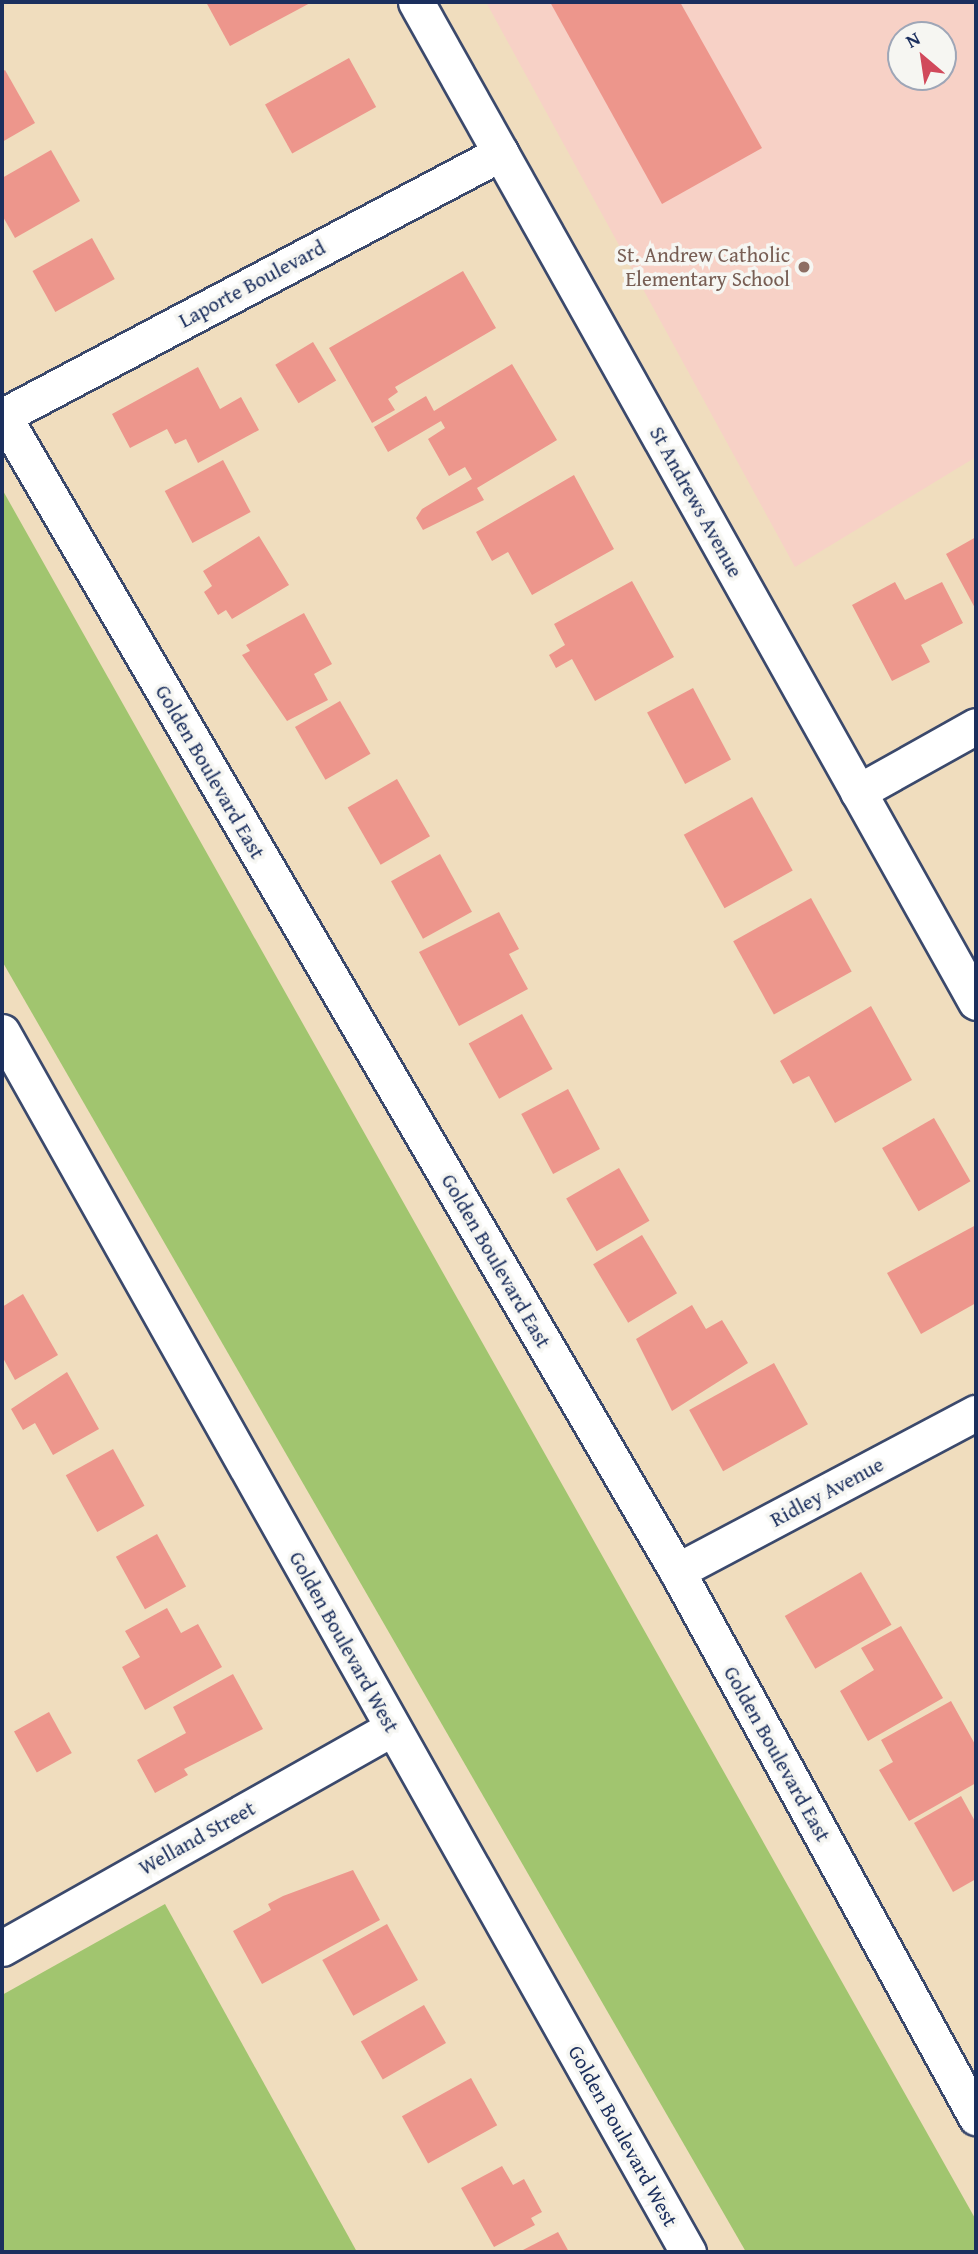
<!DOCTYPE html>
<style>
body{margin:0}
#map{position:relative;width:978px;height:2254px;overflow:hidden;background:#f0ddbe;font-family:"Gentium Book Plus",serif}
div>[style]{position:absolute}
.built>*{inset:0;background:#f7d1c6}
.green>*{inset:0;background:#a1c56f}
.building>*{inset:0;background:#ed968c;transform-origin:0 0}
.roads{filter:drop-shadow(2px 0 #3b496c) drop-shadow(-2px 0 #3b496c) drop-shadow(0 2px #3b496c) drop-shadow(0 -2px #3b496c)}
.street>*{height:35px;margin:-17.5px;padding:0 17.5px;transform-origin:17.5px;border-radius:17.5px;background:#fff}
.dots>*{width:19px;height:19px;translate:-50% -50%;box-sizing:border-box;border:4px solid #f6f6f2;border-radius:50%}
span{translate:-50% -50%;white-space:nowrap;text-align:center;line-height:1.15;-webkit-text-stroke:7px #f6f6f2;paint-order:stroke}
.education-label{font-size:21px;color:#785e54}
.right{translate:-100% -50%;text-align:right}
.street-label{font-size:21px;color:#1b2f5e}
.frame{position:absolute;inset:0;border:4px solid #1b2f5e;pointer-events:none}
.north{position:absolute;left:887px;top:21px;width:70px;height:70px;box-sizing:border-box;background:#f6f6f2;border:2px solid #9ea6b7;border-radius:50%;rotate:331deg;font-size:19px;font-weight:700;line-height:28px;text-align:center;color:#1b2f5e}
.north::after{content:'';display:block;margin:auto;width:24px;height:32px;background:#d1495b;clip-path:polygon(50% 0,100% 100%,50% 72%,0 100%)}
</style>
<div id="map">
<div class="built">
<div style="clip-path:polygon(evenodd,486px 2px,976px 2px,976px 457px,795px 567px,486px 2px,901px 35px,943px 35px,943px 77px,901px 77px,901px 35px)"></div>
</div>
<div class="green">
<div style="clip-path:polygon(2px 489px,976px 2220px,976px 2252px,746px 2252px,2px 961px)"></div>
<div style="clip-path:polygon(165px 1904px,357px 2252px,2px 2252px,2px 1995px)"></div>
</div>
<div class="building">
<div style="clip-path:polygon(206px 2px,312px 2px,230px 46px)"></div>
<div style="clip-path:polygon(550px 2px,680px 2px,762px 148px,662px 204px)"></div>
<div style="left:349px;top:58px;width:56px;height:96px;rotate:61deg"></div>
<div style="clip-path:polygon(5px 70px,35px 123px,2px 142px,2px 72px)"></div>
<div style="clip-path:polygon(51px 150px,80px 201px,15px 238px,2px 215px,2px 178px)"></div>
<div style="left:92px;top:238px;width:47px;height:68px;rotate:61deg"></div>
<div style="clip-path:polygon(463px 271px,496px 328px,395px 387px,398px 392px,388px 399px,395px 410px,372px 423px,329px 348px)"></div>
<div style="left:313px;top:342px;width:45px;height:44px;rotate:59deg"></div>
<div style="clip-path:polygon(512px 364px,557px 440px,477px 488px,484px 500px,423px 530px,416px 518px,422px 509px,472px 479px,465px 467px,449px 476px,428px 439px,445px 428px,441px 421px,388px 452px,374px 427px,426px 396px,434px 411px)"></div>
<div style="clip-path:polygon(198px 367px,220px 409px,241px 397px,259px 430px,198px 463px,186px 439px,175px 444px,167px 429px,130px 448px,112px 414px)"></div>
<div style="left:223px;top:460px;width:59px;height:66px;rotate:62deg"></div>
<div style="clip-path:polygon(574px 475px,614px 549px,532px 595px,508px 552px,492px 561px,476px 532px)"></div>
<div style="clip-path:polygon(259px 536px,289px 585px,232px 619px,226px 610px,218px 615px,204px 592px,212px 586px,203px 571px)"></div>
<div style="clip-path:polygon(976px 537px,976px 610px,946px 554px)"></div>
<div style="clip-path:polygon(632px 581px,674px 657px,595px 701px,572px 659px,556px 668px,549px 655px,565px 645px,554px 624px)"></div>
<div style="clip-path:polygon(895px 582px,905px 600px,942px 582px,963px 623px,921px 645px,930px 662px,892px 681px,852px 605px)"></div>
<div style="clip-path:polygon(304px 613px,332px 664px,314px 674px,328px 700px,287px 721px,242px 655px,250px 651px,246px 645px)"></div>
<div style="left:693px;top:688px;width:81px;height:52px;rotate:62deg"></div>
<div style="left:340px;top:701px;width:61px;height:52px;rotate:60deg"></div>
<div style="left:397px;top:779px;width:66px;height:57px;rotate:60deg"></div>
<div style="left:752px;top:797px;width:84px;height:78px;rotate:61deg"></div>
<div style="left:440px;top:854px;width:66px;height:56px;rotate:61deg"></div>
<div style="left:811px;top:898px;width:84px;height:89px;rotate:61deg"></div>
<div style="clip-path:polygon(499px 912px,519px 949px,509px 954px,528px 989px,459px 1026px,419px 952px)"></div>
<div style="clip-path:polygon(871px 1006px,912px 1080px,835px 1123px,809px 1076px,793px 1084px,780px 1061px)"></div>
<div style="left:522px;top:1014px;width:63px;height:61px;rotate:61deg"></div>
<div style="left:568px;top:1089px;width:68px;height:53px;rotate:62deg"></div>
<div style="left:934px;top:1118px;width:73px;height:60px;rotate:60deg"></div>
<div style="left:619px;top:1168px;width:61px;height:61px;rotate:60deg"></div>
<div style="clip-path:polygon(976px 1225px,976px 1303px,921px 1334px,887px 1273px)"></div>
<div style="left:642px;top:1235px;width:68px;height:57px;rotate:59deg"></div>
<div style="clip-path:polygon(23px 1294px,58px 1355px,15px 1380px,2px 1356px,2px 1307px)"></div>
<div style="clip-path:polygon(692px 1305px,706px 1329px,722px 1320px,748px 1363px,672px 1411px,636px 1339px)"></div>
<div style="left:774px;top:1363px;width:70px;height:97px;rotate:61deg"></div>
<div style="clip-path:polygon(67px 1372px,99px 1429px,53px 1455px,35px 1423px,23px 1430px,11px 1409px)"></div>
<div style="left:113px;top:1449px;width:65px;height:54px;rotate:61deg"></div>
<div style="left:157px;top:1534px;width:60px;height:47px;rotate:61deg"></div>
<div style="left:861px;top:1572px;width:61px;height:88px;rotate:60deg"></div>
<div style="clip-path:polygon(167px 1608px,181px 1633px,198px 1624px,222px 1667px,145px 1710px,122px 1667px,140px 1657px,125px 1631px)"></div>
<div style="clip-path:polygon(901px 1626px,943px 1698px,868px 1741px,840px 1691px,874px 1670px,861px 1648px)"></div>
<div style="clip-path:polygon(233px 1674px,263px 1729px,184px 1769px,188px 1775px,155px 1793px,137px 1760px,186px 1733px,173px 1707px)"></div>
<div style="clip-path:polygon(951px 1701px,976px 1746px,976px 1783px,909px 1821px,879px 1770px,893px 1762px,881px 1740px)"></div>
<div style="left:49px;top:1712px;width:47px;height:40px;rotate:61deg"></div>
<div style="clip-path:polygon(961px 1796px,976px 1823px,976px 1879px,953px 1892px,914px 1823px)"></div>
<div style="clip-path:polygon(353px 1870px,380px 1920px,262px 1984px,233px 1931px,271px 1910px,268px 1904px,283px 1896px)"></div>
<div style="left:387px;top:1924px;width:64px;height:74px;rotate:61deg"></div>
<div style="left:424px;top:2005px;width:44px;height:73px;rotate:60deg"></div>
<div style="left:471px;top:2078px;width:54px;height:79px;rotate:61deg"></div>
<div style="clip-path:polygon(502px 2166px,513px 2185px,524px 2179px,542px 2212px,531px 2218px,535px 2225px,494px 2247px,461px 2188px)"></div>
<div style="clip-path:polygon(558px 2232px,569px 2252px,519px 2252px)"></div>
</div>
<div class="roads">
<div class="street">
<div style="left:416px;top:2px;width:1146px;rotate:60.75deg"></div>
<div style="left:2px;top:414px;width:1340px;rotate:59.74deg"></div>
<div style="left:677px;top:1571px;width:623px;rotate:61.29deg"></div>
<div style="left:3px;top:416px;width:563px;rotate:-27.84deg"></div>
<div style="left:858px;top:792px;width:135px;rotate:-29.2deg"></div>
<div style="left:2px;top:1032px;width:1400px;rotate:60.65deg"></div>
<div style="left:677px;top:1571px;width:338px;rotate:-27.9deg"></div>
<div style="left:2px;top:1948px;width:448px;rotate:-29.4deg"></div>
</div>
</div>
<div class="dots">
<div style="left:804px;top:267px;background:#8d6e63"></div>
</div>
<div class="education-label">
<span class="right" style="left:790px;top:267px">St. Andrew Catholic<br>Elementary School</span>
</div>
<div class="street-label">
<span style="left:252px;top:284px;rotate:-28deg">Laporte Boulevard</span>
<span style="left:696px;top:502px;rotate:61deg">St Andrews Avenue</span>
<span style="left:210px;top:772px;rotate:60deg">Golden Boulevard East</span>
<span style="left:496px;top:1261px;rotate:60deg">Golden Boulevard East</span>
<span style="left:827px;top:1492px;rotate:-28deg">Ridley Avenue</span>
<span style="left:344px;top:1642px;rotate:61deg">Golden Boulevard West</span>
<span style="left:777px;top:1754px;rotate:61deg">Golden Boulevard East</span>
<span style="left:197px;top:1838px;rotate:-29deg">Welland Street</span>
<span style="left:623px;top:2136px;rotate:61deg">Golden Boulevard West</span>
</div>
<div class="frame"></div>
<div class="north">N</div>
</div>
